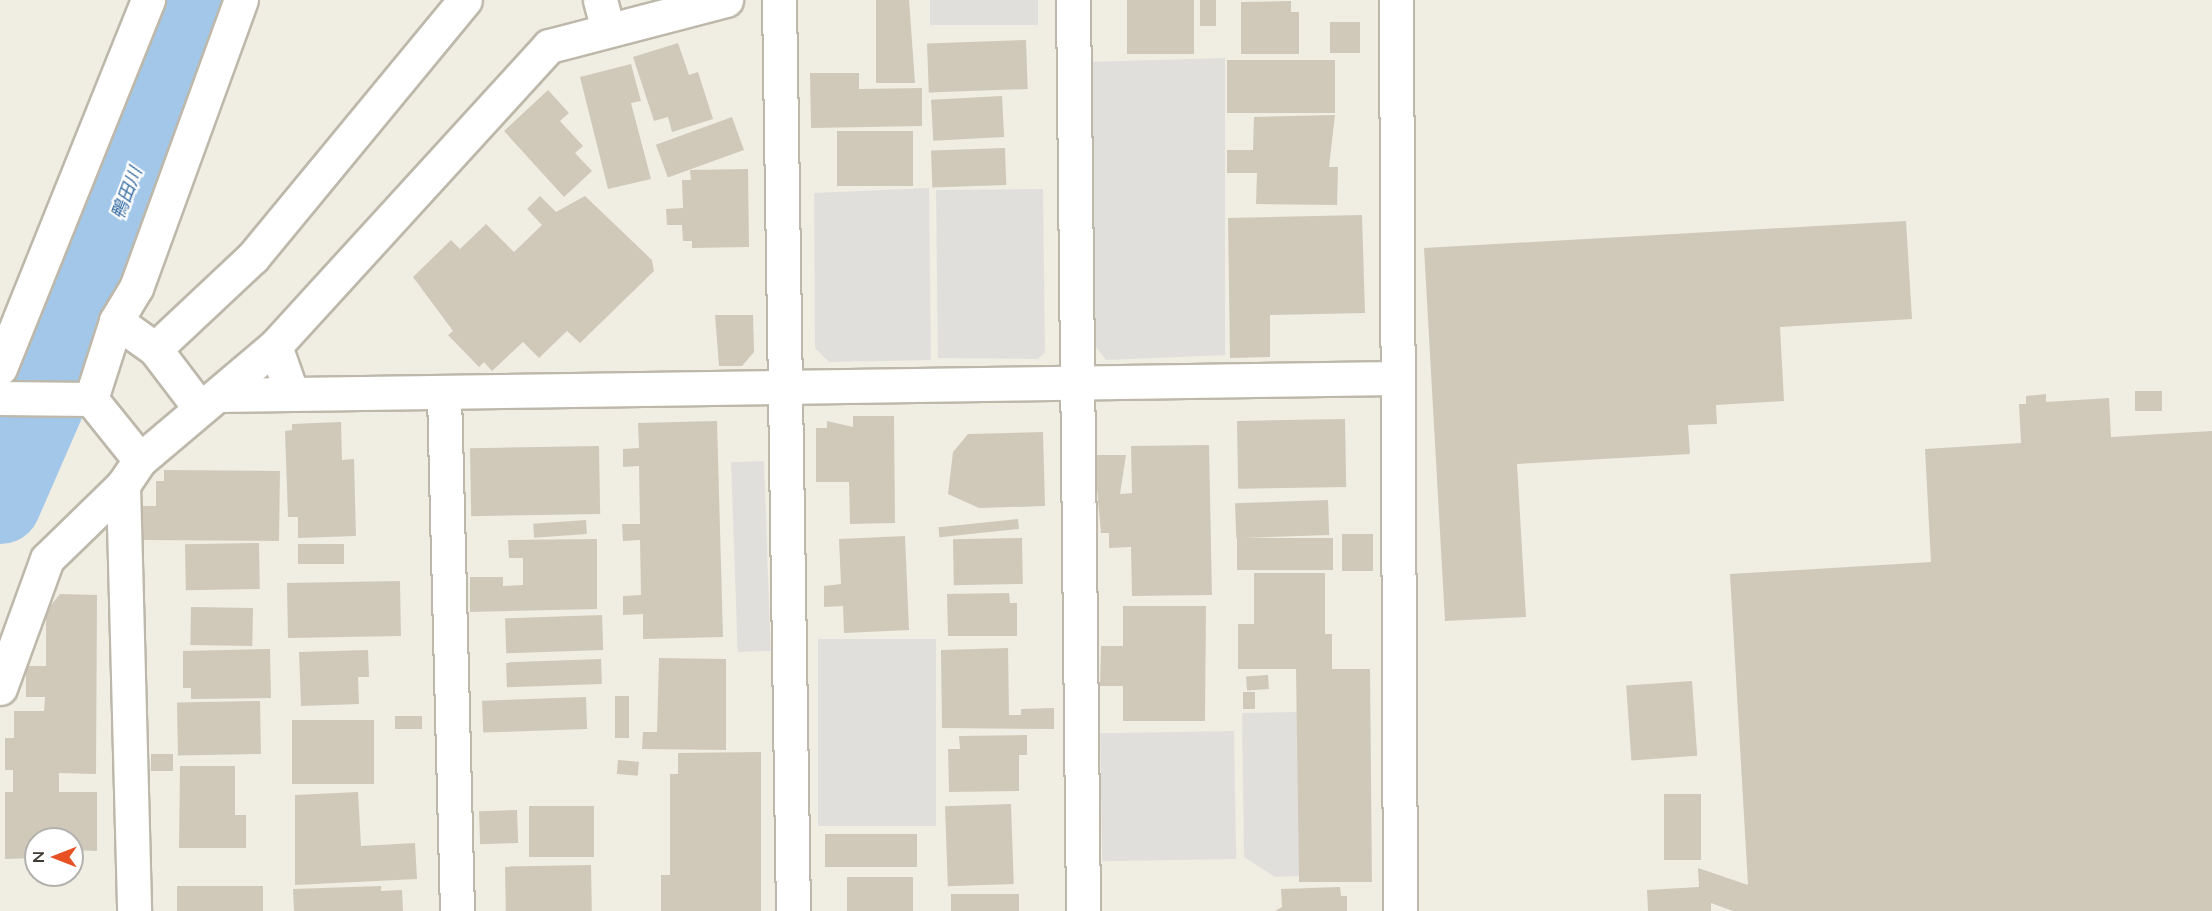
<!DOCTYPE html>
<meta charset="utf-8">
<style>
body{margin:0}
#map{position:relative;width:2212px;height:911px;overflow:hidden;background:#f0ede3;font-family:Lato,"Noto Sans JP",sans-serif}
div>[style]{position:absolute}
.parking>*{inset:0;background:#e1dfdb;transform-origin:0 0}
.river>*{height:81px;margin:-40.5px;padding:0 40.5px;transform-origin:40.5px;border-radius:40.5px;background:#a3c7e9}
.building>*{inset:0;background:#d0c9ba;transform-origin:0 0}
.roads{filter:drop-shadow(2px 0 #bdb8aa) drop-shadow(-2px 0 #bdb8aa) drop-shadow(0 2px #bdb8aa) drop-shadow(0 -2px #bdb8aa)}
.street>*{height:33px;margin:-16.5px;padding:0 16.5px;transform-origin:16.5px;border-radius:16.5px;background:#fff}
span{translate:-50% -50%;white-space:nowrap;text-align:center;line-height:1.15;-webkit-text-stroke:4.5px #fff;paint-order:stroke}
.water-label{font-size:18px;color:#376ca3;font-style:italic}
.north{position:absolute;left:24px;top:827px;width:60px;height:60px;box-sizing:border-box;background:#fff;border:2px solid #b3b1ae;border-radius:50%;rotate:270deg;font-size:16px;font-weight:700;line-height:24px;text-align:center;color:#413d34}
.north::after{content:'';display:block;margin:auto;width:21px;height:27px;background:#e75123;clip-path:polygon(50% 0,100% 100%,50% 72%,0 100%)}
</style>
<div id="map">
<div class="parking">
<div style="left:930px;top:0;width:108px;height:25px"></div>
<div style="clip-path:polygon(1225px 58px,1225px 355px,1106px 360px,1089px 338px,1087px 62px)"></div>
<div style="clip-path:polygon(929px 188px,931px 360px,829px 362px,815px 348px,814px 193px)"></div>
<div style="clip-path:polygon(1043px 189px,1045px 353px,1037px 359px,938px 358px,936px 190px)"></div>
<div style="left:764px;top:461px;width:190px;height:33px;rotate:88deg"></div>
<div style="left:818px;top:639px;width:118px;height:187px"></div>
<div style="clip-path:polygon(1300px 712px,1301px 876px,1275px 877px,1244px 857px,1242px 713px)"></div>
<div style="left:1234px;top:731px;width:128px;height:134px;rotate:89deg"></div>
</div>
<div class="river">
<div style="left:0;top:503px;width:184px;rotate:-66.4deg"></div>
<div style="left:74px;top:334px;width:357px;rotate:-69.2deg"></div>
</div>
<div class="building">
<div style="clip-path:polygon(876px 0,909px 0,915px 83px,876px 83px)"></div>
<div style="left:1127px;top:0;width:67px;height:54px"></div>
<div style="left:1200px;top:0;width:16px;height:26px"></div>
<div style="clip-path:polygon(1291px 1px,1291px 12px,1299px 12px,1299px 54px,1241px 54px,1241px 2px)"></div>
<div style="left:1330px;top:22px;width:30px;height:31px"></div>
<div style="left:1026px;top:40px;width:49px;height:99px;rotate:88deg"></div>
<div style="clip-path:polygon(678px 43px,689px 75px,698px 72px,713px 119px,672px 132px,668px 117px,654px 121px,633px 57px)"></div>
<div style="left:1335px;top:60px;width:53px;height:108px;rotate:90deg"></div>
<div style="clip-path:polygon(631px 64px,641px 101px,631px 103px,651px 179px,608px 189px,580px 77px)"></div>
<div style="clip-path:polygon(810px 73px,859px 73px,859px 89px,922px 88px,922px 126px,811px 128px)"></div>
<div style="clip-path:polygon(548px 90px,569px 113px,560px 121px,583px 146px,575px 153px,592px 171px,564px 197px,504px 131px)"></div>
<div style="left:1002px;top:96px;width:41px;height:71px;rotate:87deg"></div>
<div style="clip-path:polygon(1335px 115px,1329px 167px,1338px 167px,1337px 205px,1256px 204px,1257px 173px,1227px 173px,1227px 150px,1253px 150px,1254px 117px)"></div>
<div style="left:732px;top:117px;width:35px;height:81px;rotate:70deg"></div>
<div style="left:837px;top:131px;width:76px;height:55px"></div>
<div style="left:1005px;top:148px;width:37px;height:74px;rotate:88deg"></div>
<div style="clip-path:polygon(748px 169px,749px 247px,692px 248px,692px 241px,683px 241px,682px 225px,667px 225px,666px 209px,683px 208px,682px 180px,691px 180px,690px 170px)"></div>
<div style="clip-path:polygon(540px 196px,556px 212px,585px 196px,652px 260px,654px 271px,580px 343px,567px 331px,539px 358px,523px 342px,492px 371px,484px 362px,479px 367px,448px 335px,453px 331px,413px 277px,451px 240px,460px 249px,486px 224px,514px 252px,542px 225px,527px 209px)"></div>
<div style="clip-path:polygon(1362px 215px,1365px 313px,1270px 315px,1270px 357px,1230px 358px,1228px 218px)"></div>
<div style="clip-path:polygon(1906px 221px,1912px 319px,1780px 327px,1784px 401px,1716px 405px,1717px 424px,1688px 425px,1690px 454px,1517px 464px,1526px 617px,1445px 621px,1424px 248px)"></div>
<div style="clip-path:polygon(715px 315px,753px 315px,754px 352px,742px 366px,719px 366px)"></div>
<div style="left:2135px;top:391px;width:27px;height:20px"></div>
<div style="clip-path:polygon(2046px 394px,2046px 402px,2109px 398px,2111px 437px,2212px 431px,2212px 911px,1733px 911px,1711px 903px,1711px 911px,1648px 911px,1647px 890px,1699px 887px,1698px 868px,1748px 885px,1730px 574px,1931px 562px,1925px 449px,2021px 443px,2019px 404px,2026px 404px,2026px 396px)"></div>
<div style="clip-path:polygon(853px 416px,894px 416px,895px 523px,850px 524px,849px 482px,816px 482px,816px 428px,827px 428px,827px 421px,853px 427px)"></div>
<div style="left:1345px;top:419px;width:68px;height:108px;rotate:89deg"></div>
<div style="clip-path:polygon(717px 421px,723px 637px,643px 639px,643px 614px,623px 615px,623px 596px,641px 595px,640px 540px,623px 541px,622px 524px,640px 524px,639px 466px,623px 467px,623px 449px,639px 448px,638px 423px)"></div>
<div style="clip-path:polygon(341px 422px,342px 460px,354px 459px,356px 536px,298px 538px,298px 517px,288px 517px,285px 431px,292px 430px,292px 424px)"></div>
<div style="clip-path:polygon(1043px 432px,1045px 506px,979px 508px,948px 494px,953px 452px,968px 434px)"></div>
<div style="clip-path:polygon(1209px 445px,1212px 595px,1132px 596px,1131px 547px,1109px 548px,1109px 533px,1101px 533px,1094px 455px,1126px 455px,1120px 494px,1132px 493px,1131px 446px)"></div>
<div style="left:599px;top:446px;width:68px;height:129px;rotate:89deg"></div>
<div style="clip-path:polygon(164px 470px,280px 471px,279px 541px,142px 540px,143px 506px,156px 506px,156px 481px,164px 481px)"></div>
<div style="left:1328px;top:500px;width:35px;height:93px;rotate:88deg"></div>
<div style="left:1018px;top:519px;width:10px;height:80px;rotate:84deg"></div>
<div style="left:586px;top:520px;width:14px;height:53px;rotate:86deg"></div>
<div style="left:1342px;top:534px;width:31px;height:37px"></div>
<div style="clip-path:polygon(905px 536px,909px 630px,844px 633px,843px 606px,824px 607px,824px 586px,841px 584px,839px 539px)"></div>
<div style="left:1022px;top:538px;width:46px;height:69px;rotate:89deg"></div>
<div style="left:1333px;top:538px;width:32px;height:96px;rotate:90deg"></div>
<div style="clip-path:polygon(597px 539px,597px 609px,470px 612px,470px 577px,503px 577px,503px 586px,523px 585px,523px 558px,509px 558px,508px 540px)"></div>
<div style="left:259px;top:543px;width:46px;height:74px;rotate:89deg"></div>
<div style="left:298px;top:544px;width:46px;height:20px"></div>
<div style="clip-path:polygon(1254px 573px,1325px 573px,1325px 634px,1332px 634px,1332px 669px,1370px 669px,1372px 882px,1299px 882px,1296px 669px,1238px 669px,1238px 624px,1254px 624px)"></div>
<div style="left:400px;top:581px;width:55px;height:113px;rotate:89deg"></div>
<div style="clip-path:polygon(1009px 593px,1010px 603px,1017px 603px,1017px 636px,948px 636px,947px 594px)"></div>
<div style="clip-path:polygon(60px 594px,97px 595px,96px 774px,59px 773px,59px 792px,97px 792px,97px 851px,72px 850px,72px 839px,36px 839px,36px 858px,5px 859px,5px 792px,13px 792px,13px 770px,5px 770px,5px 738px,14px 738px,14px 711px,44px 711px,45px 697px,26px 697px,26px 666px,46px 666px,46px 611px)"></div>
<div style="clip-path:polygon(1123px 606px,1206px 606px,1205px 721px,1123px 721px,1123px 686px,1100px 686px,1101px 646px,1123px 646px)"></div>
<div style="left:191px;top:607px;width:62px;height:38px;rotate:1deg"></div>
<div style="left:602px;top:615px;width:35px;height:97px;rotate:88deg"></div>
<div style="clip-path:polygon(1008px 648px,1009px 715px,1021px 715px,1021px 709px,1054px 708px,1054px 729px,942px 728px,941px 650px)"></div>
<div style="clip-path:polygon(270px 649px,271px 698px,191px 699px,191px 688px,183px 688px,183px 651px)"></div>
<div style="clip-path:polygon(368px 650px,369px 677px,358px 677px,359px 704px,301px 706px,299px 652px)"></div>
<div style="clip-path:polygon(659px 658px,726px 659px,726px 750px,642px 749px,643px 732px,657px 732px)"></div>
<div style="left:601px;top:659px;width:25px;height:95px;rotate:88deg"></div>
<div style="left:1268px;top:675px;width:14px;height:22px;rotate:86deg"></div>
<div style="left:1692px;top:681px;width:75px;height:66px;rotate:86deg"></div>
<div style="left:1243px;top:692px;width:12px;height:17px"></div>
<div style="left:615px;top:696px;width:14px;height:42px"></div>
<div style="left:586px;top:697px;width:32px;height:104px;rotate:88deg"></div>
<div style="left:260px;top:701px;width:53px;height:83px;rotate:89deg"></div>
<div style="left:422px;top:716px;width:13px;height:27px;rotate:90deg"></div>
<div style="left:292px;top:720px;width:82px;height:64px"></div>
<div style="clip-path:polygon(1027px 735px,1027px 755px,1019px 755px,1019px 791px,949px 792px,948px 749px,960px 749px,959px 736px)"></div>
<div style="clip-path:polygon(761px 752px,761px 911px,661px 911px,661px 875px,670px 875px,670px 774px,678px 774px,678px 753px)"></div>
<div style="left:151px;top:754px;width:22px;height:17px"></div>
<div style="left:618px;top:760px;width:21px;height:14px;rotate:5deg"></div>
<div style="clip-path:polygon(180px 766px,235px 766px,235px 815px,246px 815px,246px 848px,179px 848px)"></div>
<div style="clip-path:polygon(358px 792px,361px 846px,415px 843px,417px 879px,295px 885px,295px 795px)"></div>
<div style="left:1664px;top:794px;width:37px;height:66px"></div>
<div style="left:1011px;top:804px;width:80px;height:66px;rotate:88deg"></div>
<div style="left:529px;top:806px;width:65px;height:51px"></div>
<div style="left:517px;top:810px;width:33px;height:38px;rotate:88deg"></div>
<div style="left:825px;top:834px;width:92px;height:33px"></div>
<div style="left:591px;top:865px;width:46px;height:86px;rotate:89deg"></div>
<div style="left:847px;top:877px;width:66px;height:34px"></div>
<div style="left:177px;top:886px;width:86px;height:25px"></div>
<div style="clip-path:polygon(381px 886px,381px 891px,402px 890px,403px 911px,294px 911px,293px 889px)"></div>
<div style="clip-path:polygon(1340px 887px,1341px 896px,1347px 896px,1347px 911px,1275px 911px,1282px 907px,1281px 889px)"></div>
<div style="left:951px;top:894px;width:68px;height:17px"></div>
</div>
<div class="roads">
<div class="street">
<div style="left:600px;top:0;width:31px;rotate:75deg"></div>
<div style="left:779px;top:0;width:911px;rotate:89.12deg"></div>
<div style="left:1073px;top:0;width:911px;rotate:89.37deg"></div>
<div style="left:1396px;top:0;width:911px;rotate:89.75deg"></div>
<div style="left:116px;top:321px;width:39px;rotate:-59deg"></div>
<div style="left:136px;top:288px;width:307px;rotate:-70deg"></div>
<div style="left:275px;top:346px;width:51px;rotate:70.5deg"></div>
<div style="left:292px;top:394px;width:1104px;rotate:-0.83deg"></div>
<div style="left:155px;top:349px;width:73px;rotate:52.8deg"></div>
<div style="left:0;top:368px;width:397px;rotate:-68.1deg"></div>
<div style="left:444px;top:394px;width:517px;rotate:88.56deg"></div>
<div style="left:218px;top:395px;width:74px;rotate:-0.8deg"></div>
<div style="left:0;top:398px;width:91px;rotate:0.6deg"></div>
<div style="left:91px;top:399px;width:78px;rotate:51.2deg"></div>
<div style="left:91px;top:399px;width:82px;rotate:-72.2deg"></div>
<div style="left:116px;top:321px;width:48px;rotate:35.7deg"></div>
<div style="left:155px;top:349px;width:134px;rotate:-43.2deg"></div>
<div style="left:253px;top:257px;width:333px;rotate:-50.5deg"></div>
<div style="left:123px;top:485px;width:426px;rotate:88.5deg"></div>
<div style="left:0;top:688px;width:137px;rotate:-70deg"></div>
<div style="left:47px;top:559px;width:106px;rotate:-44.2deg"></div>
<div style="left:123px;top:485px;width:30px;rotate:-56deg"></div>
<div style="left:140px;top:460px;width:177px;rotate:-40.2deg"></div>
<div style="left:275px;top:346px;width:406px;rotate:-47.6deg"></div>
<div style="left:549px;top:46px;width:183px;rotate:-14.6deg"></div>
</div>
</div>
<div class="water-label">
<span style="left:126px;top:193px;rotate:-69deg">鴨田川</span>
</div>
<div class="north">N</div>
</div>
